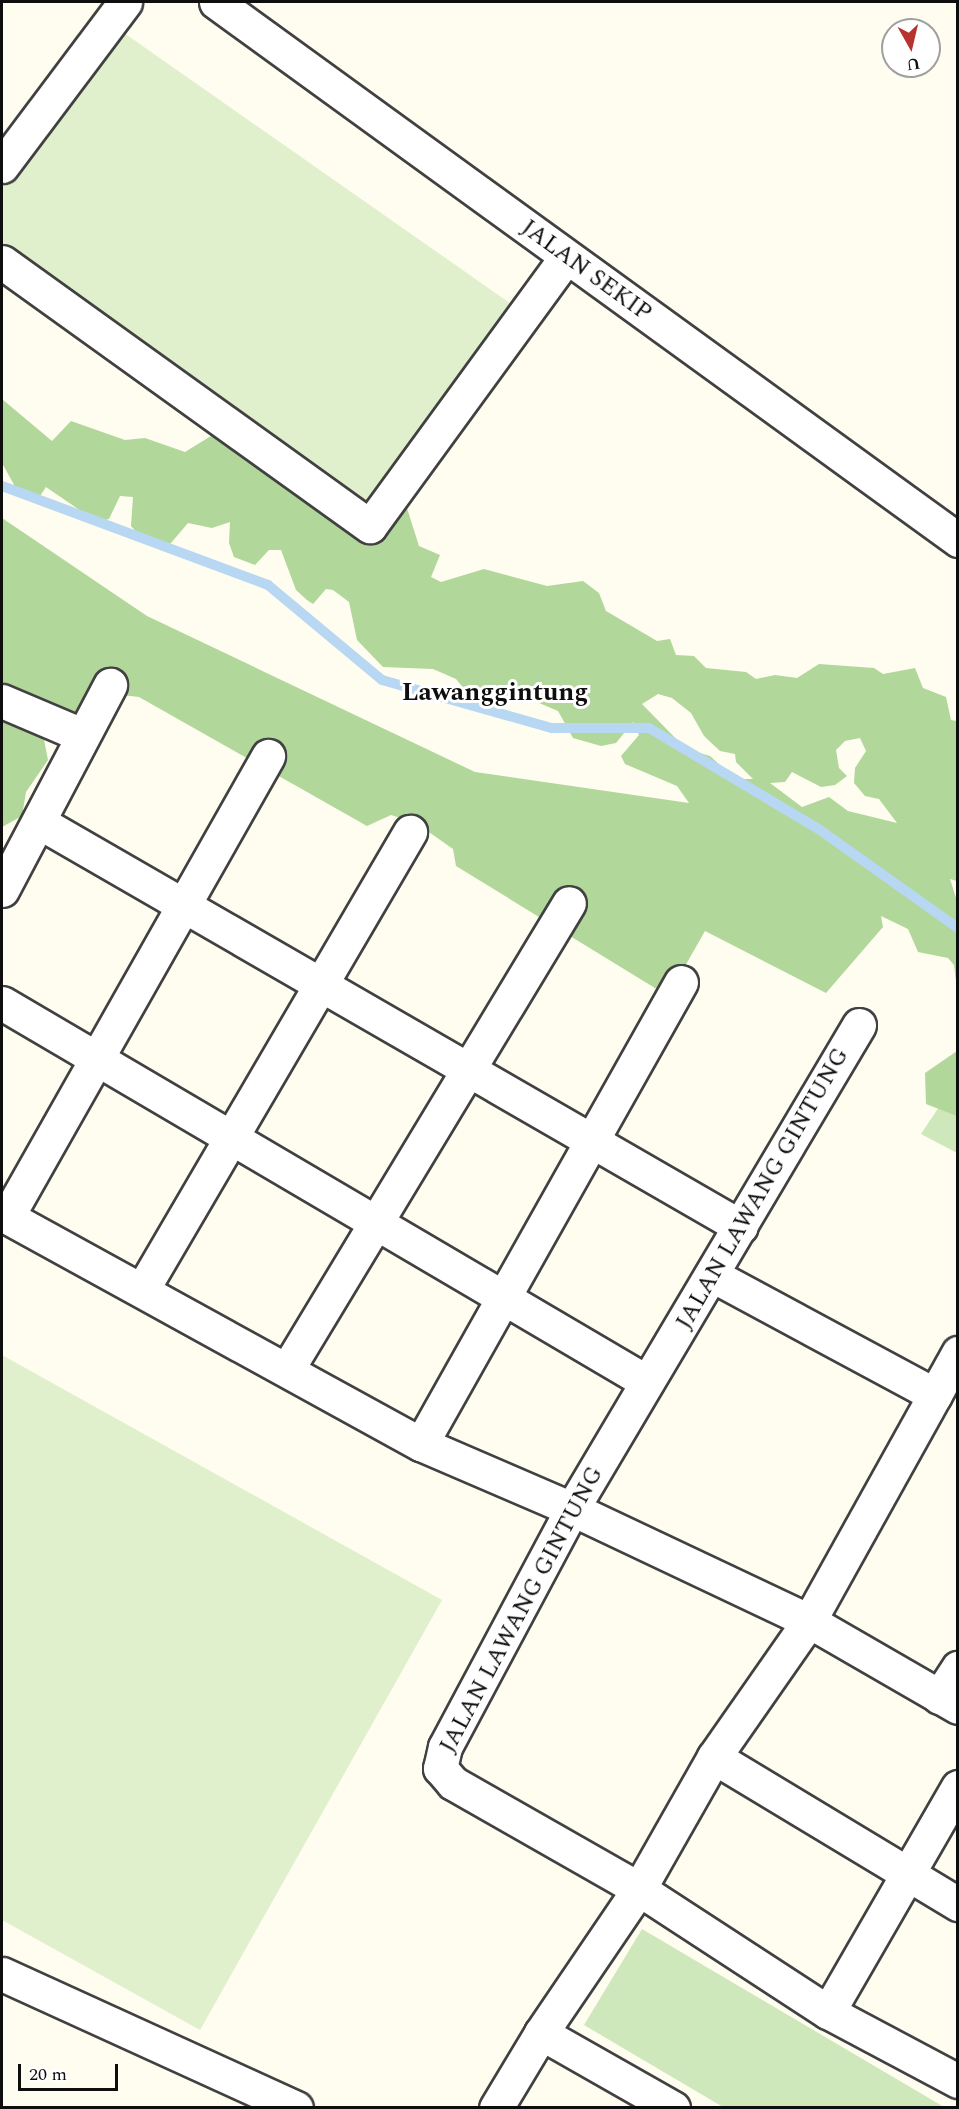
<!DOCTYPE html>
<style>
body{margin:0}
#map{position:relative;width:959px;height:2109px;overflow:hidden;background:#fefdf0;font-family:Spectral,serif}
div>[style]{position:absolute}
.green>*{inset:0;background:#cee7bb}
.forest>*{inset:0;background:#b1d79b}
.pitch>*{inset:0;background:#e0efcc}
.stream>*{height:10px;margin:-5px;padding:0 5px;transform-origin:5px;border-radius:5px;background:#b7d7f3}
.roads{filter:drop-shadow(2px 0 #414141) drop-shadow(-2px 0 #414141) drop-shadow(0 2px #414141) drop-shadow(0 -2px #414141)}
.minor>*{height:33px;margin:-16.5px;padding:0 16.5px;transform-origin:16.5px;border-radius:16.5px;background:#fff}
span{translate:-50% -50%;white-space:nowrap;text-align:center;line-height:1.15;-webkit-text-stroke:6px #fff;paint-order:stroke}
.street-label{font-size:24px;color:#0e0e0e}
.neighbourhood-label{font-size:26px;color:#0e0e0e;font-weight:700}
.frame{position:absolute;inset:0;border:3px solid #0e0e0e;pointer-events:none}
.north{position:absolute;left:881px;top:18px;width:60px;height:60px;box-sizing:border-box;background:#fff;border:2px solid #9f9f9f;border-radius:50%;rotate:172deg;font-size:16px;font-weight:700;line-height:24px;text-align:center;color:#0e0e0e}
.north::after{content:'';display:block;margin:auto;width:21px;height:27px;background:#b6332e;clip-path:polygon(50% 0,100% 100%,50% 72%,0 100%)}
.scale{position:absolute;left:18px;top:2064px;width:100px;height:27px;box-sizing:border-box;border:3px solid #0e0e0e;border-top:0;padding-left:8px;font-size:18px;line-height:21px;white-space:nowrap;color:#0e0e0e;-webkit-text-stroke:4px #fff;paint-order:stroke}
</style>
<div id="map">
<div class="green">
<div style="clip-path:polygon(957px 1080px,957px 1153px,921px 1134px)"></div>
<div style="clip-path:polygon(642px 1929px,944px 2107px,723px 2107px,584px 2025px)"></div>
</div>
<div class="forest">
<div style="clip-path:polygon(evenodd,2px 399px,52px 441px,71px 421px,125px 440px,145px 438px,185px 452px,245px 415px,389px 503px,406px 505px,419px 546px,440px 555px,431px 577px,441px 582px,484px 569px,547px 586px,583px 581px,599px 593px,606px 611px,657px 641px,670px 639px,676px 655px,694px 656px,706px 668px,746px 672px,756px 679px,775px 675px,797px 678px,819px 664px,874px 668px,883px 674px,915px 668px,923px 688px,946px 697px,951px 720px,957px 721px,957px 881px,950px 879px,957px 901px,957px 989px,954px 965px,948px 958px,918px 952px,908px 929px,881px 916px,883px 927px,826px 993px,705px 931px,668px 996px,456px 866px,453px 849px,416px 823px,391px 815px,367px 826px,139px 697px,122px 695px,98px 731px,39px 714px,48px 760px,26px 792px,22px 816px,2px 827px,2px 518px,147px 616px,475px 772px,689px 803px,677px 786px,625px 764px,621px 756px,639px 735px,633px 722px,616px 743px,601px 746px,573px 738px,558px 711px,513px 692px,495px 704px,470px 696px,456px 679px,433px 669px,383px 667px,357px 640px,349px 602px,333px 590px,326px 589px,313px 604px,307px 600px,296px 590px,281px 550px,269px 550px,255px 565px,234px 557px,229px 543px,230px 522px,212px 528px,188px 523px,171px 543px,148px 545px,131px 526px,133px 497px,120px 496px,109px 519px,97px 522px,46px 487px,38px 499px,18px 492px,2px 463px,2px 399px,658px 694px,672px 698px,691px 713px,704px 736px,720px 751px,735px 754px,736px 762px,753px 779px,735px 779px,710px 756px,686px 749px,642px 704px,658px 694px,2px 399px,860px 738px,866px 751px,855px 768px,854px 783px,865px 796px,879px 799px,897px 823px,848px 811px,829px 797px,802px 807px,770px 783px,785px 782px,792px 772px,821px 787px,835px 785px,847px 776px,839px 768px,836px 750px,845px 741px,860px 738px)"></div>
<div style="clip-path:polygon(957px 1051px,957px 1116px,926px 1104px,925px 1073px)"></div>
</div>
<div class="pitch">
<div style="clip-path:polygon(114px 26px,524px 313px,373px 511px,2px 243px,2px 177px)"></div>
<div style="clip-path:polygon(2px 1355px,442px 1600px,200px 2030px,2px 1920px)"></div>
</div>
<div class="stream">
<div style="left:2px;top:486px;width:284px;rotate:20.4deg"></div>
<div style="left:268px;top:585px;width:148px;rotate:39.8deg"></div>
<div style="left:382px;top:680px;width:177px;rotate:15.8deg"></div>
<div style="left:552px;top:728px;width:97px"></div>
<div style="left:649px;top:728px;width:199px;rotate:30.8deg"></div>
<div style="left:820px;top:830px;width:169px;rotate:35.4deg"></div>
</div>
<div class="roads">
<div class="minor">
<div style="left:216px;top:2px;width:917px;rotate:35.94deg"></div>
<div style="left:2px;top:166px;width:205px;rotate:-53.1deg"></div>
<div style="left:2px;top:262px;width:453px;rotate:35.7deg"></div>
<div style="left:370px;top:526px;width:333px;rotate:-53.9deg"></div>
<div style="left:2px;top:701px;width:87px;rotate:23deg"></div>
<div style="left:39px;top:822px;width:810px;rotate:29.98deg"></div>
<div style="left:2px;top:890px;width:232px;rotate:-62.2deg"></div>
<div style="left:2px;top:1003px;width:748px;rotate:30.44deg"></div>
<div style="left:859px;top:1025px;width:563px;rotate:120.67deg"></div>
<div style="left:572px;top:1509px;width:270px;rotate:118.1deg"></div>
<div style="left:445px;top:1747px;width:22px;rotate:103deg"></div>
<div style="left:440px;top:1768px;width:20px;rotate:49deg"></div>
<div style="left:453px;top:1783px;width:214px;rotate:29.7deg"></div>
<div style="left:639px;top:1889px;width:225px;rotate:33.1deg"></div>
<div style="left:828px;top:2012px;width:147px;rotate:28deg"></div>
<div style="left:2px;top:1214px;width:478px;rotate:28.8deg"></div>
<div style="left:421px;top:1444px;width:164px;rotate:23.3deg"></div>
<div style="left:572px;top:1509px;width:262px;rotate:25.3deg"></div>
<div style="left:809px;top:1621px;width:172px;rotate:30deg"></div>
<div style="left:7px;top:1217px;width:530px;rotate:-60.48deg"></div>
<div style="left:714px;top:1276px;width:251px;rotate:28.3deg"></div>
<div style="left:142px;top:1290px;width:531px;rotate:-59.67deg"></div>
<div style="left:288px;top:1368px;width:543px;rotate:-58.86deg"></div>
<div style="left:421px;top:1444px;width:530px;rotate:-60.63deg"></div>
<div style="left:939px;top:1697px;width:35px;rotate:-57deg"></div>
<div style="left:714px;top:1757px;width:285px;rotate:31.1deg"></div>
<div style="left:2px;top:1974px;width:323px;rotate:24.5deg"></div>
<div style="left:828px;top:2012px;width:260px;rotate:-60deg"></div>
<div style="left:541px;top:2033px;width:152px;rotate:29.6deg"></div>
<div style="left:496px;top:2108px;width:87px;rotate:-59deg"></div>
<div style="left:541px;top:2033px;width:174px;rotate:-55.8deg"></div>
<div style="left:639px;top:1889px;width:152px;rotate:-60.4deg"></div>
<div style="left:714px;top:1757px;width:166px;rotate:-55.1deg"></div>
<div style="left:809px;top:1621px;width:307px;rotate:-60.9deg"></div>
</div>
</div>
<div class="street-label">
<span style="left:586px;top:271px;rotate:36deg">JALAN SEKIP</span>
<span style="left:763px;top:1189px;rotate:-60deg">JALAN LAWANG GINTUNG</span>
<span style="left:522px;top:1610px;rotate:-62deg">JALAN LAWANG GINTUNG</span>
</div>
<div class="neighbourhood-label">
<span style="left:495px;top:693px">Lawanggintung</span>
</div>
<div class="frame"></div>
<div class="north">U</div>
<div class="scale">20 m</div>
</div>
